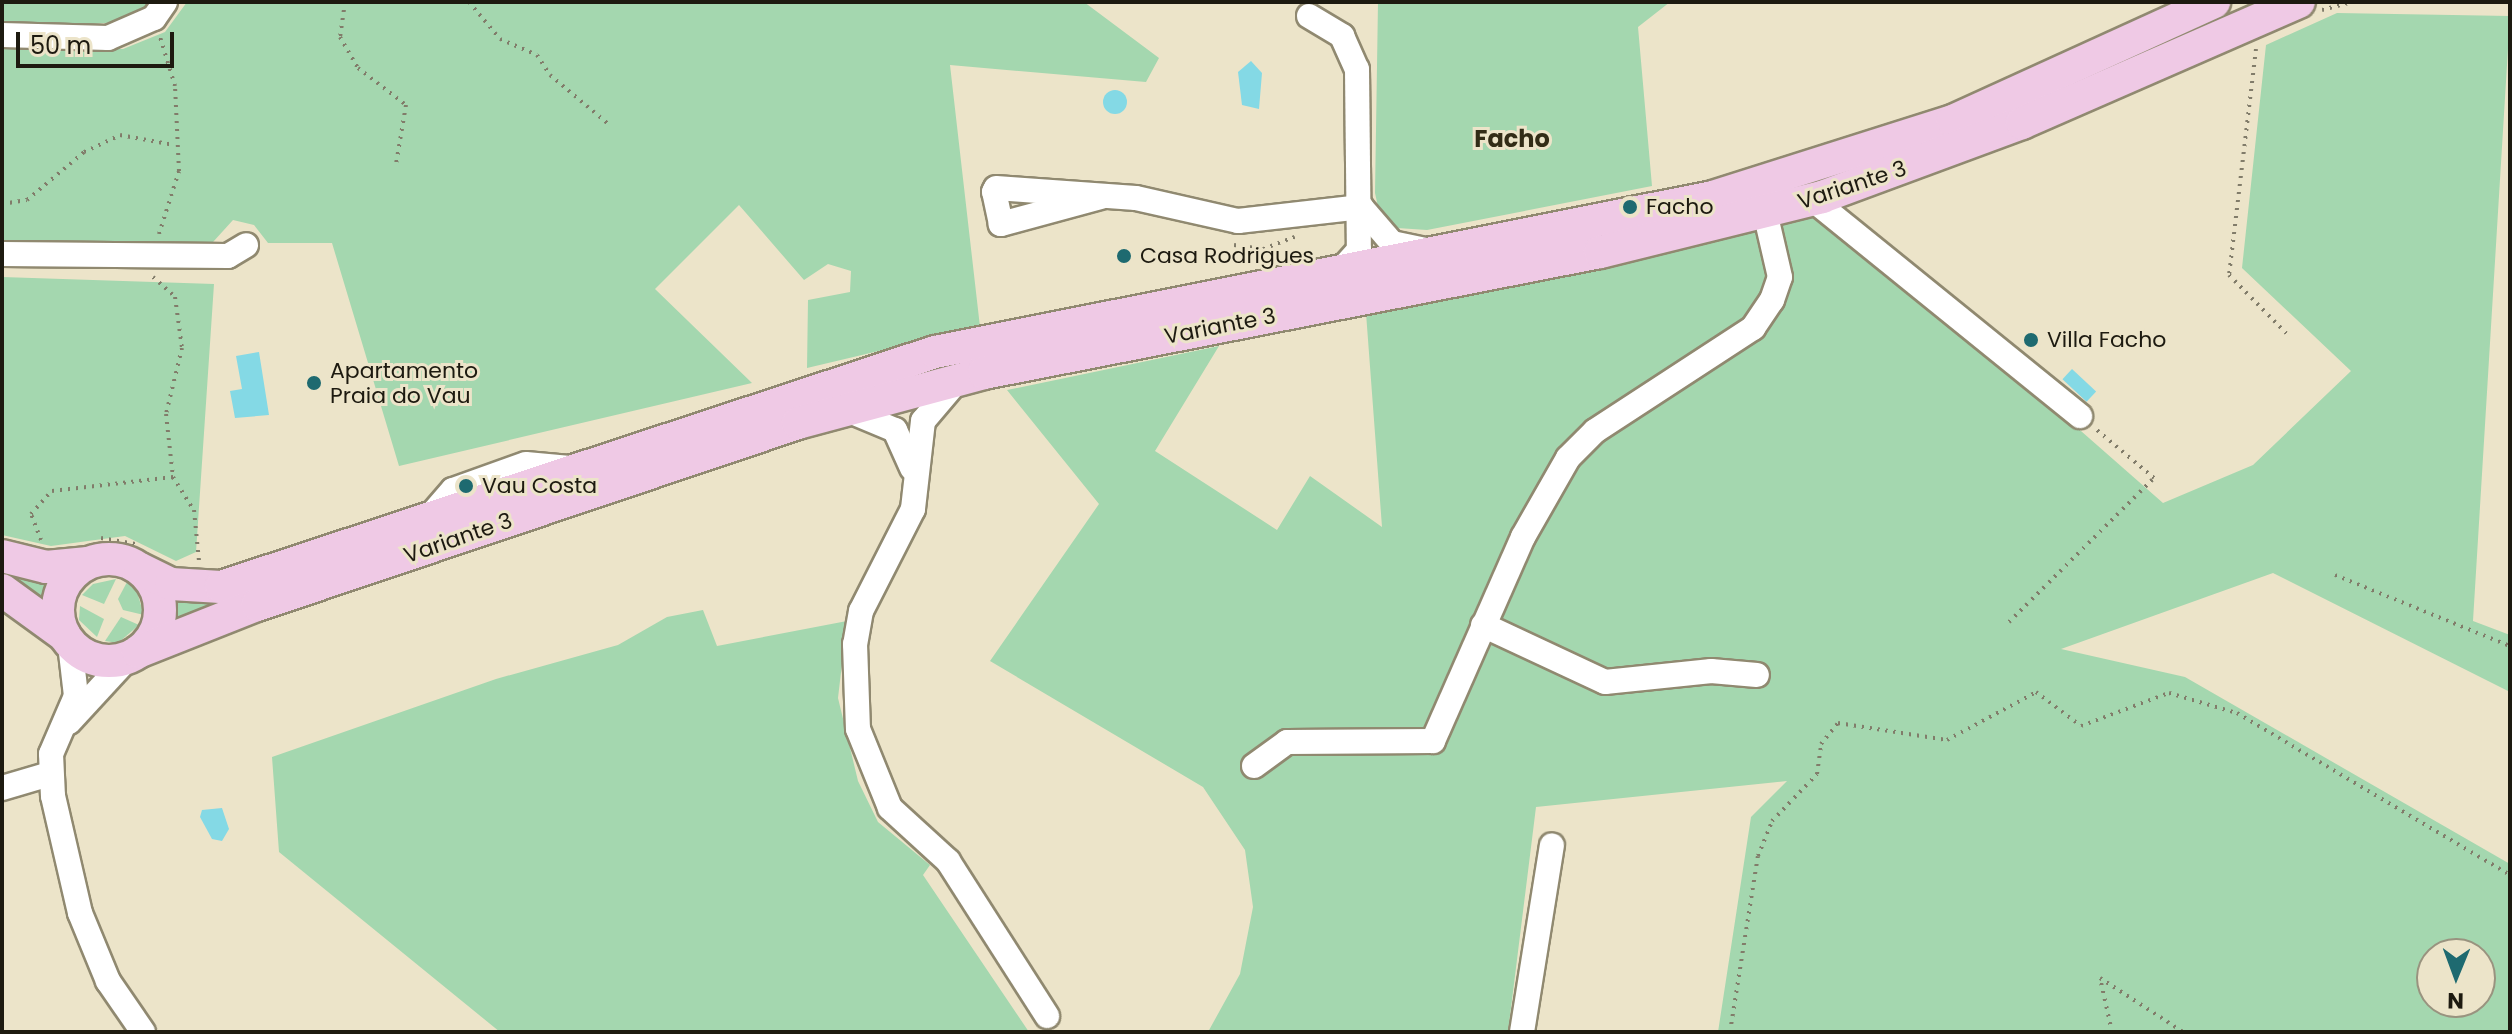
<!DOCTYPE html>
<style>
body{margin:0}
#map{position:relative;width:2512px;height:1034px;overflow:hidden;background:#ece4c9;font-family:Poppins,sans-serif}
div>[style]{position:absolute}
.green>*{inset:0;background:#a4d7af}
.water>*{inset:0;background:#84d9e5;transform-origin:0 0}
.round{border-radius:50%}
.path>*{height:4px;margin-top:-2px;transform-origin:0;background:repeating-linear-gradient(90deg,#817c6a 0 2px,transparent 0 8px)}
.roads{filter:drop-shadow(2px 0 #908970) drop-shadow(-2px 0 #908970) drop-shadow(0 2px #908970) drop-shadow(0 -2px #908970)}
.minor>*{height:24px;margin:-12px;padding:0 12px;transform-origin:12px;border-radius:12px;background:#fff}
.major>*{height:32px;margin:-16px;padding:0 16px;transform-origin:16px;border-radius:16px;background:#efc9e5}
.major>.ring{margin:-16px;padding:0;box-sizing:content-box;background:none;border:32px solid #efc9e5;border-radius:50%}
.dots>*{width:22px;height:22px;translate:-50% -50%;box-sizing:border-box;border:4px solid #ece4c9;border-radius:50%}
span{translate:-50% -50%;white-space:nowrap;text-align:center;line-height:1.15;-webkit-text-stroke:6px #ece4c9;paint-order:stroke}
.street-label{font-size:22px;color:#1d1a10}
.poi-label{font-size:22px;color:#1d1a10}
.left{translate:0 -50%;text-align:left}
.neighbourhood-label{font-size:24px;color:#322c16;font-weight:700}
.frame{position:absolute;inset:0;border:4px solid #1d1a10;pointer-events:none}
.north{position:absolute;left:2416px;top:938px;width:80px;height:80px;box-sizing:border-box;background:#ece4c9;border:2px solid #99937f;border-radius:50%;rotate:181deg;font-size:22px;font-weight:700;line-height:32px;text-align:center;color:#1d1a10}
.north::after{content:'';display:block;margin:auto;width:28px;height:36px;background:#1e6a70;clip-path:polygon(50% 0,100% 100%,50% 72%,0 100%)}
.scale{position:absolute;left:16px;top:32px;width:158px;height:36px;box-sizing:border-box;border:4px solid #1d1a10;border-top:0;padding-left:10px;font-size:24px;line-height:28px;white-space:nowrap;color:#1d1a10;-webkit-text-stroke:6px #ece4c9;paint-order:stroke}
</style>
<div id="map">
<div class="green">
<div style="clip-path:polygon(2px 2px,154px 2px,125px 21px,64px 27px,2px 26px)"></div>
<div style="clip-path:polygon(187px 2px,1084px 2px,1159px 58px,1146px 82px,950px 65px,980px 327px,807px 368px,808px 300px,850px 292px,851px 271px,828px 264px,804px 280px,739px 205px,655px 289px,752px 383px,399px 466px,332px 243px,268px 243px,254px 225px,233px 220px,213px 242px,2px 242px,2px 49px,123px 49px,165px 32px)"></div>
<div style="clip-path:polygon(1378px 2px,1670px 2px,1638px 27px,1652px 186px,1427px 230px,1397px 228px,1380px 216px,1375px 193px)"></div>
<div style="clip-path:polygon(evenodd,2337px 13px,2510px 16px,2473px 621px,2510px 635px,2510px 692px,2273px 573px,2061px 649px,2185px 677px,2510px 864px,2510px 1032px,1718px 1032px,1751px 817px,1787px 781px,1536px 807px,1508px 1032px,1208px 1032px,1240px 974px,1253px 907px,1245px 850px,1203px 787px,990px 661px,1099px 504px,1007px 390px,1219px 346px,1155px 451px,1277px 530px,1310px 476px,1382px 527px,1366px 313px,1827px 208px,2163px 503px,2253px 465px,2351px 371px,2242px 268px,2266px 45px,2337px 13px,2432px 954px,2480px 954px,2480px 1002px,2432px 1002px,2432px 954px)"></div>
<div style="clip-path:polygon(2px 277px,214px 284px,196px 552px,176px 561px,125px 536px,51px 546px,2px 535px)"></div>
<div style="clip-path:polygon(2px 566px,57px 577px,46px 606px,2px 580px)"></div>
<div style="clip-path:polygon(116px 579px,104px 604px,82px 595px,93px 584px)"></div>
<div style="clip-path:polygon(127px 582px,137px 592px,144px 615px,123px 610px,118px 599px)"></div>
<div style="clip-path:polygon(173px 593px,225px 598px,226px 605px,175px 624px)"></div>
<div style="clip-path:polygon(80px 606px,104px 619px,97px 637px,79px 620px)"></div>
<div style="clip-path:polygon(703px 610px,717px 646px,847px 621px,838px 698px,858px 781px,878px 822px,930px 865px,923px 875px,1029px 1032px,500px 1032px,279px 852px,272px 757px,496px 679px,618px 645px,667px 617px)"></div>
<div style="clip-path:polygon(121px 617px,139px 625px,118px 643px,105px 641px)"></div>
</div>
<div class="water">
<div style="clip-path:polygon(1251px 61px,1262px 73px,1259px 109px,1242px 105px,1238px 72px)"></div>
<div class="round" style="left:1103px;top:90px;width:24px;height:24px"></div>
<div style="clip-path:polygon(259px 352px,269px 415px,235px 418px,230px 391px,242px 389px,236px 356px)"></div>
<div style="left:2072px;top:369px;width:33px;height:14px;rotate:43deg"></div>
<div style="clip-path:polygon(222px 808px,229px 829px,222px 841px,212px 839px,200px 817px,202px 810px)"></div>
</div>
<div class="path">
<div style="left:345px;top:2px;width:35px;rotate:98deg"></div>
<div style="left:340px;top:37px;width:36px;rotate:60deg"></div>
<div style="left:358px;top:68px;width:61px;rotate:37.6deg"></div>
<div style="left:406px;top:105px;width:60px;rotate:99.6deg"></div>
<div style="left:469px;top:2px;width:48px;rotate:50deg"></div>
<div style="left:500px;top:39px;width:40px;rotate:23.4deg"></div>
<div style="left:537px;top:55px;width:24px;rotate:57deg"></div>
<div style="left:550px;top:75px;width:75px;rotate:40.1deg"></div>
<div style="left:2322px;top:10px;width:31px;rotate:-15deg"></div>
<div style="left:2256px;top:49px;width:228px;rotate:96.8deg"></div>
<div style="left:2229px;top:275px;width:84px;rotate:45.5deg"></div>
<div style="left:2px;top:204px;width:25px;rotate:-9deg"></div>
<div style="left:27px;top:200px;width:75px;rotate:-40.1deg"></div>
<div style="left:84px;top:152px;width:40px;rotate:-25deg"></div>
<div style="left:120px;top:135px;width:55px;rotate:10.5deg"></div>
<div style="left:159px;top:234px;width:66px;rotate:-72.4deg"></div>
<div style="left:179px;top:171px;width:85px;rotate:-92.7deg"></div>
<div style="left:175px;top:86px;width:51px;rotate:-107deg"></div>
<div style="left:1234px;top:245px;width:29px;rotate:8deg"></div>
<div style="left:1263px;top:249px;width:34px;rotate:-21deg"></div>
<div style="left:153px;top:277px;width:30px;rotate:42deg"></div>
<div style="left:175px;top:297px;width:51px;rotate:82.2deg"></div>
<div style="left:182px;top:348px;width:68px;rotate:103.6deg"></div>
<div style="left:166px;top:414px;width:63px;rotate:83.7deg"></div>
<div style="left:173px;top:477px;width:39px;rotate:58deg"></div>
<div style="left:194px;top:510px;width:51px;rotate:84.4deg"></div>
<div style="left:101px;top:538px;width:35px;rotate:10deg"></div>
<div style="left:41px;top:540px;width:28px;rotate:-111deg"></div>
<div style="left:31px;top:514px;width:31px;rotate:-48deg"></div>
<div style="left:52px;top:491px;width:122px;rotate:-6.6deg"></div>
<div style="left:2335px;top:575px;width:189px;rotate:22.1deg"></div>
<div style="left:2009px;top:622px;width:204px;rotate:-44.8deg"></div>
<div style="left:2154px;top:478px;width:75px;rotate:-139.9deg"></div>
<div style="left:1730px;top:1032px;width:178px;rotate:-81deg"></div>
<div style="left:1758px;top:856px;width:38px;rotate:-68deg"></div>
<div style="left:1772px;top:821px;width:65px;rotate:-46.2deg"></div>
<div style="left:1817px;top:774px;width:30px;rotate:-82deg"></div>
<div style="left:1821px;top:744px;width:27px;rotate:-51deg"></div>
<div style="left:1838px;top:723px;width:110px;rotate:8.9deg"></div>
<div style="left:1947px;top:740px;width:101px;rotate:-28.3deg"></div>
<div style="left:2036px;top:692px;width:56px;rotate:37.1deg"></div>
<div style="left:2081px;top:726px;width:94px;rotate:-20.6deg"></div>
<div style="left:2169px;top:693px;width:71px;rotate:16.4deg"></div>
<div style="left:2237px;top:713px;width:317px;rotate:30.7deg"></div>
<div style="left:2112px;top:1032px;width:55px;rotate:-102.5deg"></div>
<div style="left:2100px;top:978px;width:99px;rotate:33deg"></div>
</div>
<div class="roads">
<div class="minor">
<div style="left:1309px;top:16px;width:39px;rotate:31deg"></div>
<div style="left:1342px;top:36px;width:36px;rotate:66deg"></div>
<div style="left:1357px;top:69px;width:181px;rotate:89.4deg"></div>
<div style="left:1359px;top:250px;width:30px;rotate:132deg"></div>
<div style="left:2px;top:35px;width:106px;rotate:1.6deg"></div>
<div style="left:108px;top:38px;width:50px;rotate:-23.5deg"></div>
<div style="left:154px;top:18px;width:19px;rotate:-55deg"></div>
<div style="left:1101px;top:197px;width:104px;rotate:164.9deg"></div>
<div style="left:1001px;top:224px;width:33px;rotate:-102deg"></div>
<div style="left:994px;top:192px;width:4px;rotate:-63deg"></div>
<div style="left:996px;top:188px;width:140px;rotate:4.1deg"></div>
<div style="left:1136px;top:198px;width:105px;rotate:12.7deg"></div>
<div style="left:1238px;top:221px;width:124px;rotate:-6.5deg"></div>
<div style="left:1812px;top:199px;width:345px;rotate:39deg"></div>
<div style="left:1361px;top:207px;width:48px;rotate:49.3deg"></div>
<div style="left:1392px;top:243px;width:33px;rotate:12deg"></div>
<div style="left:2px;top:254px;width:226px;rotate:0.5deg"></div>
<div style="left:228px;top:256px;width:21px;rotate:-31deg"></div>
<div style="left:957px;top:381px;width:52px;rotate:130.4deg"></div>
<div style="left:923px;top:421px;width:89px;rotate:96.5deg"></div>
<div style="left:913px;top:509px;width:114px;rotate:117deg"></div>
<div style="left:861px;top:611px;width:34px;rotate:100deg"></div>
<div style="left:855px;top:644px;width:85px;rotate:88deg"></div>
<div style="left:858px;top:729px;width:85px;rotate:67.9deg"></div>
<div style="left:890px;top:808px;width:79px;rotate:42.4deg"></div>
<div style="left:948px;top:861px;width:184px;rotate:57.4deg"></div>
<div style="left:847px;top:410px;width:52px;rotate:22.6deg"></div>
<div style="left:895px;top:430px;width:42px;rotate:65.9deg"></div>
<div style="left:431px;top:515px;width:33px;rotate:-49deg"></div>
<div style="left:453px;top:490px;width:77px;rotate:-19.6deg"></div>
<div style="left:526px;top:464px;width:44px;rotate:5.2deg"></div>
<div style="left:1483px;top:625px;width:135px;rotate:25deg"></div>
<div style="left:1605px;top:682px;width:107px;rotate:-5.9deg"></div>
<div style="left:1711px;top:671px;width:46px;rotate:5deg"></div>
<div style="left:70px;top:644px;width:52px;rotate:83.4deg"></div>
<div style="left:76px;top:696px;width:63px;rotate:113.3deg"></div>
<div style="left:51px;top:754px;width:42px;rotate:87.3deg"></div>
<div style="left:53px;top:796px;width:120px;rotate:77deg"></div>
<div style="left:80px;top:913px;width:74px;rotate:67.6deg"></div>
<div style="left:108px;top:981px;width:62px;rotate:55.5deg"></div>
<div style="left:69px;top:722px;width:88px;rotate:-47.3deg"></div>
<div style="left:1254px;top:766px;width:41px;rotate:-36deg"></div>
<div style="left:1287px;top:742px;width:146px;rotate:-0.4deg"></div>
<div style="left:1433px;top:741px;width:223px;rotate:-66.2deg"></div>
<div style="left:1523px;top:537px;width:91px;rotate:-60.3deg"></div>
<div style="left:1568px;top:458px;width:38px;rotate:-45deg"></div>
<div style="left:1595px;top:431px;width:189px;rotate:-33.1deg"></div>
<div style="left:1753px;top:328px;width:34px;rotate:-56deg"></div>
<div style="left:1772px;top:300px;width:24px;rotate:-71deg"></div>
<div style="left:1780px;top:277px;width:67px;rotate:-103deg"></div>
<div style="left:2px;top:788px;width:50px;rotate:-16.3deg"></div>
<div style="left:1522px;top:1032px;width:189px;rotate:-80.9deg"></div>
</div>
<div class="major">
<div style="left:2px;top:556px;width:45px;rotate:14deg"></div>
<div style="left:46px;top:567px;width:42px;rotate:-5.4deg"></div>
<div class="ring" style="left:58px;top:559px;width:70px;height:70px"></div>
<div style="left:140px;top:569px;width:34px;rotate:26deg"></div>
<div style="left:171px;top:584px;width:50px;rotate:3.4deg"></div>
<div style="left:221px;top:587px;width:752px;rotate:-18.22deg"></div>
<div style="left:935px;top:352px;width:793px;rotate:-11.27deg"></div>
<div style="left:1713px;top:197px;width:252px;rotate:-17.6deg"></div>
<div style="left:1953px;top:121px;width:287px;rotate:-24.5deg"></div>
<div style="left:2px;top:590px;width:77px;rotate:36deg"></div>
<div style="left:138px;top:652px;width:128px;rotate:-21.6deg"></div>
<div style="left:257px;top:605px;width:571px;rotate:-18.59deg"></div>
<div style="left:798px;top:423px;width:193px;rotate:-15deg"></div>
<div style="left:984px;top:373px;width:628px;rotate:-11.11deg"></div>
<div style="left:1600px;top:252px;width:229px;rotate:-13.9deg"></div>
<div style="left:1822px;top:197px;width:213px;rotate:-20.3deg"></div>
<div style="left:2022px;top:123px;width:302px;rotate:-23.6deg"></div>
</div>
</div>
<div class="dots">
<div style="left:1630px;top:207px;background:#1e6a70"></div>
<div style="left:1124px;top:256px;background:#1e6a70"></div>
<div style="left:2031px;top:340px;background:#1e6a70"></div>
<div style="left:314px;top:383px;background:#1e6a70"></div>
<div style="left:466px;top:486px;background:#1e6a70"></div>
</div>
<div class="street-label">
<span style="left:1852px;top:185px;rotate:-18deg">Variante 3</span>
<span style="left:1220px;top:326px;rotate:-11deg">Variante 3</span>
<span style="left:458px;top:538px;rotate:-19deg">Variante 3</span>
</div>
<div class="poi-label">
<span class="left" style="left:1646px;top:207px">Facho</span>
<span class="left" style="left:1140px;top:256px">Casa Rodrigues</span>
<span class="left" style="left:2047px;top:340px">Villa Facho</span>
<span class="left" style="left:330px;top:383px">Apartamento<br>Praia do Vau</span>
<span class="left" style="left:482px;top:486px">Vau Costa</span>
</div>
<div class="neighbourhood-label">
<span style="left:1512px;top:139px">Facho</span>
</div>
<div class="frame"></div>
<div class="north">N</div>
<div class="scale">50 m</div>
</div>
